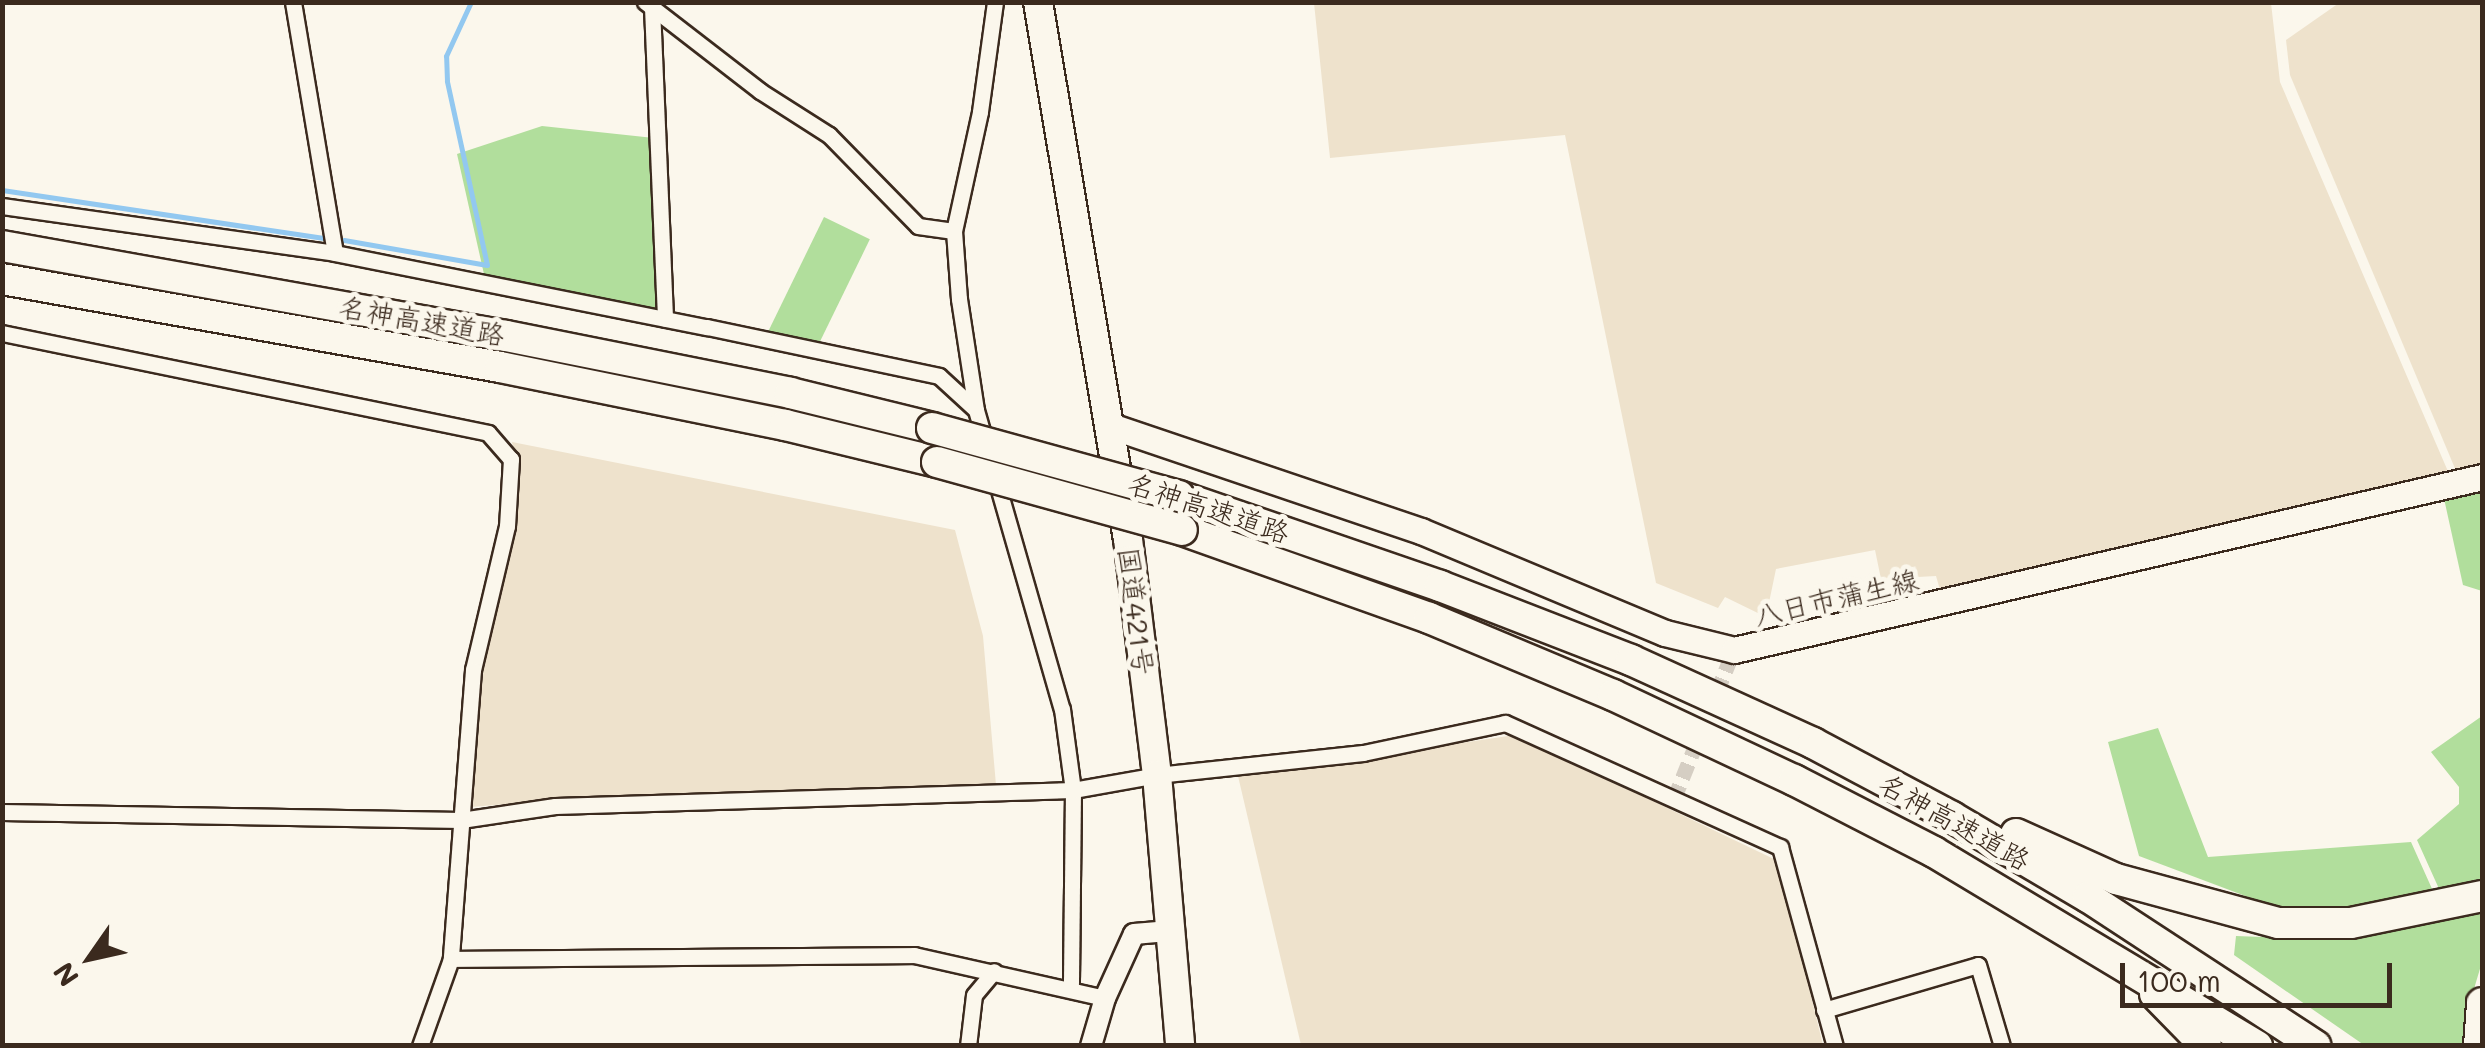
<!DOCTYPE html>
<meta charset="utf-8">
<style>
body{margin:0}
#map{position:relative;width:2485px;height:1048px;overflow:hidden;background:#fbf7ec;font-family:Mali,"Klee One",sans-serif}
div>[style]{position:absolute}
.built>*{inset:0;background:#eee2cc}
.green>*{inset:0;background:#b1de9c;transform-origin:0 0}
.stream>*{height:5px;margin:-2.5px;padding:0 2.5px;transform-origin:2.5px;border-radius:2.5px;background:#92c8f0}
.minor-tunnel>*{height:15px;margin-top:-7.5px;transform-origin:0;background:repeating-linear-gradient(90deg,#d5cec3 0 15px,transparent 0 23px)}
.roads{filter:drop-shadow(2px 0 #3b2a1e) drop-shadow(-2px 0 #3b2a1e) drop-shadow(0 2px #3b2a1e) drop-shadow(0 -2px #3b2a1e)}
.minor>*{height:15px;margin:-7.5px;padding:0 7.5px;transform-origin:7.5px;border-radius:7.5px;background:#fbf7ec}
.tertiary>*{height:20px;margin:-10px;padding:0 10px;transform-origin:10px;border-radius:10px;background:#fbf7ec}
.primary>*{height:25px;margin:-12.5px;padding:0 12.5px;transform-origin:12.5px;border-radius:12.5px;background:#fbf7ec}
.trunk>*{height:28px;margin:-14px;padding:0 14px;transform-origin:14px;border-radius:14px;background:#fbf7ec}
.motorway>*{height:30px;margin:-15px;padding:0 15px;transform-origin:15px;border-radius:15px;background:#fbf7ec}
.bridges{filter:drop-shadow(2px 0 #3b2a1e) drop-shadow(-2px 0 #3b2a1e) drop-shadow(0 2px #3b2a1e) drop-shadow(0 -2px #3b2a1e)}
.motorway-bridge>*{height:30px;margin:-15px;padding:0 15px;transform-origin:15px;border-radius:15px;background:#fbf7ec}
span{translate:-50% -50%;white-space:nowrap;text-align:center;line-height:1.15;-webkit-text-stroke:10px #fbf7ec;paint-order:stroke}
.street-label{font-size:28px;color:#3b2a1e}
.frame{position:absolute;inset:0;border:5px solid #3b2a1e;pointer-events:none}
.north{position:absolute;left:40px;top:908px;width:100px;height:100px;-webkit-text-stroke:8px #fbf7ec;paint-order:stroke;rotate:236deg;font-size:28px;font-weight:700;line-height:40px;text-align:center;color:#3b2a1e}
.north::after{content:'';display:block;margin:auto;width:35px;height:45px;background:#3b2a1e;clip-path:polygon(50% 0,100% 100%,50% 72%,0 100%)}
.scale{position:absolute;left:2120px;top:963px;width:272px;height:45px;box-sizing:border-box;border:5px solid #3b2a1e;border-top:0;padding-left:12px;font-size:30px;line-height:35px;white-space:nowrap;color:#3b2a1e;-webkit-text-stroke:8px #fbf7ec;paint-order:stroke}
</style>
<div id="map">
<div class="built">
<div style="clip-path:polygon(1314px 3px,2271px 3px,2280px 82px,2453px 483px,1945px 607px,1936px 576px,1881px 579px,1875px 550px,1776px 569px,1766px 617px,1725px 597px,1718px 608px,1656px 583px,1565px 135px,1330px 158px)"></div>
<div style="clip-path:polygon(2339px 3px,2482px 3px,2482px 472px,2459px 478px,2290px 75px,2286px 40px)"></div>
<div style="clip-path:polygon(512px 442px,955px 530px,983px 636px,996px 785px,555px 800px,471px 807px,478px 678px,514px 534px,516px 462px)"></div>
<div style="clip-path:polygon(1515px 735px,1778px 861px,1823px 1045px,1301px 1045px,1238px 776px)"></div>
</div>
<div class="green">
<div style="clip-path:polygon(542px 126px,654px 138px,665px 319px,486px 283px,457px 154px)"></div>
<div style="left:824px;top:217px;width:51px;height:134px;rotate:26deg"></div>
<div style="clip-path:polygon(2482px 484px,2482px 591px,2463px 585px,2443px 494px)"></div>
<div style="clip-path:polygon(2482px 716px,2482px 886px,2440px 891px,2417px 840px,2459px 804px,2459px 787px,2431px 752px)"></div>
<div style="clip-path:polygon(2158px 728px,2208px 857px,2411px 842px,2433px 891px,2347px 909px,2280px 909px,2139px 856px,2108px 742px)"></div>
<div style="clip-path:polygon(2482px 908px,2482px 962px,2468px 1009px,2469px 1045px,2364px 1045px,2234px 955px,2236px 936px,2313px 939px)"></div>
</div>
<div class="stream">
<div style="left:2px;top:190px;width:327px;rotate:8.5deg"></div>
<div style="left:344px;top:240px;width:145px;rotate:9.9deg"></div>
<div style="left:487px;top:265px;width:188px;rotate:-102.3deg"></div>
<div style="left:447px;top:81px;width:25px;rotate:-92deg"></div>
<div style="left:446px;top:56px;width:60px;rotate:-65.2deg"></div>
</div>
<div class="minor-tunnel">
<div style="left:1674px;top:799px;width:161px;rotate:-68.1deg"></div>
</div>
<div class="roads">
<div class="minor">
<div style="left:293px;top:2px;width:254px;rotate:80.5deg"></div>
<div style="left:645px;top:2px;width:145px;rotate:37.7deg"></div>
<div style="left:760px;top:91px;width:82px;rotate:32.5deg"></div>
<div style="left:829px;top:135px;width:127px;rotate:45.6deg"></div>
<div style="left:918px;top:226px;width:36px;rotate:8deg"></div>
<div style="left:995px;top:2px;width:111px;rotate:97.8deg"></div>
<div style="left:980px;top:112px;width:122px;rotate:102.3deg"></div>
<div style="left:954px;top:231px;width:68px;rotate:85.8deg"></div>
<div style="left:959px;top:299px;width:112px;rotate:81.3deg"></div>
<div style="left:976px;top:410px;width:311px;rotate:74deg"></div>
<div style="left:1062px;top:709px;width:82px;rotate:82.3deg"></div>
<div style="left:1073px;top:790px;width:197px;rotate:90.6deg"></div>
<div style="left:652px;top:7px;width:312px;rotate:87.6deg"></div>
<div style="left:2px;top:206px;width:336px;rotate:8deg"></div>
<div style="left:335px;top:253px;width:379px;rotate:11.3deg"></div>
<div style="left:707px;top:327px;width:237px;rotate:11.9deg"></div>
<div style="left:939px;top:376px;width:50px;rotate:42.6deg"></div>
<div style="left:2px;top:333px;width:496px;rotate:11.6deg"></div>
<div style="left:488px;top:433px;width:35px;rotate:49deg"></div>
<div style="left:511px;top:459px;width:67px;rotate:93.4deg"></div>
<div style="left:507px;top:526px;width:148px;rotate:103.3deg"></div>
<div style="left:473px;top:670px;width:290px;rotate:94.4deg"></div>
<div style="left:451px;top:959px;width:463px;rotate:-0.5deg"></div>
<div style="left:914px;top:955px;width:196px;rotate:12.7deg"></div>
<div style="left:2px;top:812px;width:459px;rotate:1deg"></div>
<div style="left:461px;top:820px;width:95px;rotate:-8.5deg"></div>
<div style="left:555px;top:806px;width:518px;rotate:-1.77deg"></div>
<div style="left:1073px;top:790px;width:85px;rotate:-10.1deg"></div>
<div style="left:1157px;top:775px;width:207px;rotate:-6.1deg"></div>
<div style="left:1363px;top:753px;width:145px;rotate:-11.9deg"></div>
<div style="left:1505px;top:723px;width:302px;rotate:24.3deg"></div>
<div style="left:1780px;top:847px;width:206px;rotate:74.6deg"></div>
<div style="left:1824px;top:1010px;width:160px;rotate:-16.3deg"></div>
<div style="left:1978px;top:965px;width:84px;rotate:73.5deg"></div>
<div style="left:420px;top:1046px;width:92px;rotate:-70.4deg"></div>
<div style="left:968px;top:1046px;width:51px;rotate:-83.3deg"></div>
<div style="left:974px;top:995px;width:31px;rotate:-50deg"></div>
</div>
<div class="tertiary">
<div style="left:1091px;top:1046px;width:50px;rotate:-73.7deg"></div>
<div style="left:1105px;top:998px;width:70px;rotate:-65.6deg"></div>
<div style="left:1134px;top:934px;width:36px;rotate:-5deg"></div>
</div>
<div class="primary">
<div style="left:1108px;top:425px;width:330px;rotate:18.7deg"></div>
<div style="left:1421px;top:531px;width:264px;rotate:22.7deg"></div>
<div style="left:1665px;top:633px;width:71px;rotate:13.8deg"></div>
<div style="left:1734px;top:650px;width:768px;rotate:-13.02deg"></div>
</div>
<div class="trunk">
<div style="left:1038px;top:2px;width:544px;rotate:80.49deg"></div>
<div style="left:1128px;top:539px;width:238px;rotate:83deg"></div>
<div style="left:1157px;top:775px;width:272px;rotate:85.1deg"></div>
</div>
<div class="motorway">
<div style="left:2px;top:246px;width:512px;rotate:10.12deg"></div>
<div style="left:506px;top:336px;width:290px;rotate:11.3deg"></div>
<div style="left:790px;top:393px;width:146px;rotate:13.8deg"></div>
<div style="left:2px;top:279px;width:506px;rotate:10.02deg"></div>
<div style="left:500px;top:367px;width:291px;rotate:11.5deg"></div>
<div style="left:785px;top:425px;width:156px;rotate:13.7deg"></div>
<div style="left:1179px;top:496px;width:276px;rotate:19deg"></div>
<div style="left:1440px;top:586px;width:205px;rotate:21.2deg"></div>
<div style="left:1631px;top:660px;width:200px;rotate:24.5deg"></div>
<div style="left:1813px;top:743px;width:157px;rotate:28deg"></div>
<div style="left:1952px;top:817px;width:158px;rotate:30.5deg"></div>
<div style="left:2088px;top:897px;width:272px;rotate:33.2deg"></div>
<div style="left:1182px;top:530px;width:262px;rotate:19.6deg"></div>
<div style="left:1429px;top:618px;width:199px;rotate:22.7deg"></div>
<div style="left:1613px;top:695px;width:200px;rotate:25.2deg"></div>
<div style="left:1794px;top:780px;width:157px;rotate:27.2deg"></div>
<div style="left:1934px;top:852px;width:377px;rotate:31deg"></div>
<div style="left:2016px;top:834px;width:110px;rotate:24.2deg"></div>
<div style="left:2116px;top:879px;width:168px;rotate:15.2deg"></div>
<div style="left:2278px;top:923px;width:73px"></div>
<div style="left:2351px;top:923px;width:134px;rotate:-11.6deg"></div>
<div style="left:2155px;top:994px;width:73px;rotate:45.6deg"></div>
<div style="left:2479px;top:1046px;width:43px;rotate:-86deg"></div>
</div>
</div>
<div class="bridges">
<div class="motorway-bridge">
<div style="left:932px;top:428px;width:256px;rotate:15.4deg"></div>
<div style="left:937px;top:462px;width:254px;rotate:15.5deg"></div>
</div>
</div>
<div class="street-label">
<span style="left:422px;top:320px;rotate:10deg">名神高速道路</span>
<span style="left:1209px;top:507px;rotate:18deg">名神高速道路</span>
<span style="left:1836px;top:597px;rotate:-13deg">八日市蒲生線</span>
<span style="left:1137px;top:611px;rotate:83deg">国道421号</span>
<span style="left:1955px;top:821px;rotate:29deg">名神高速道路</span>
</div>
<div class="frame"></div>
<div class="north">N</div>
<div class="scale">100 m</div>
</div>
